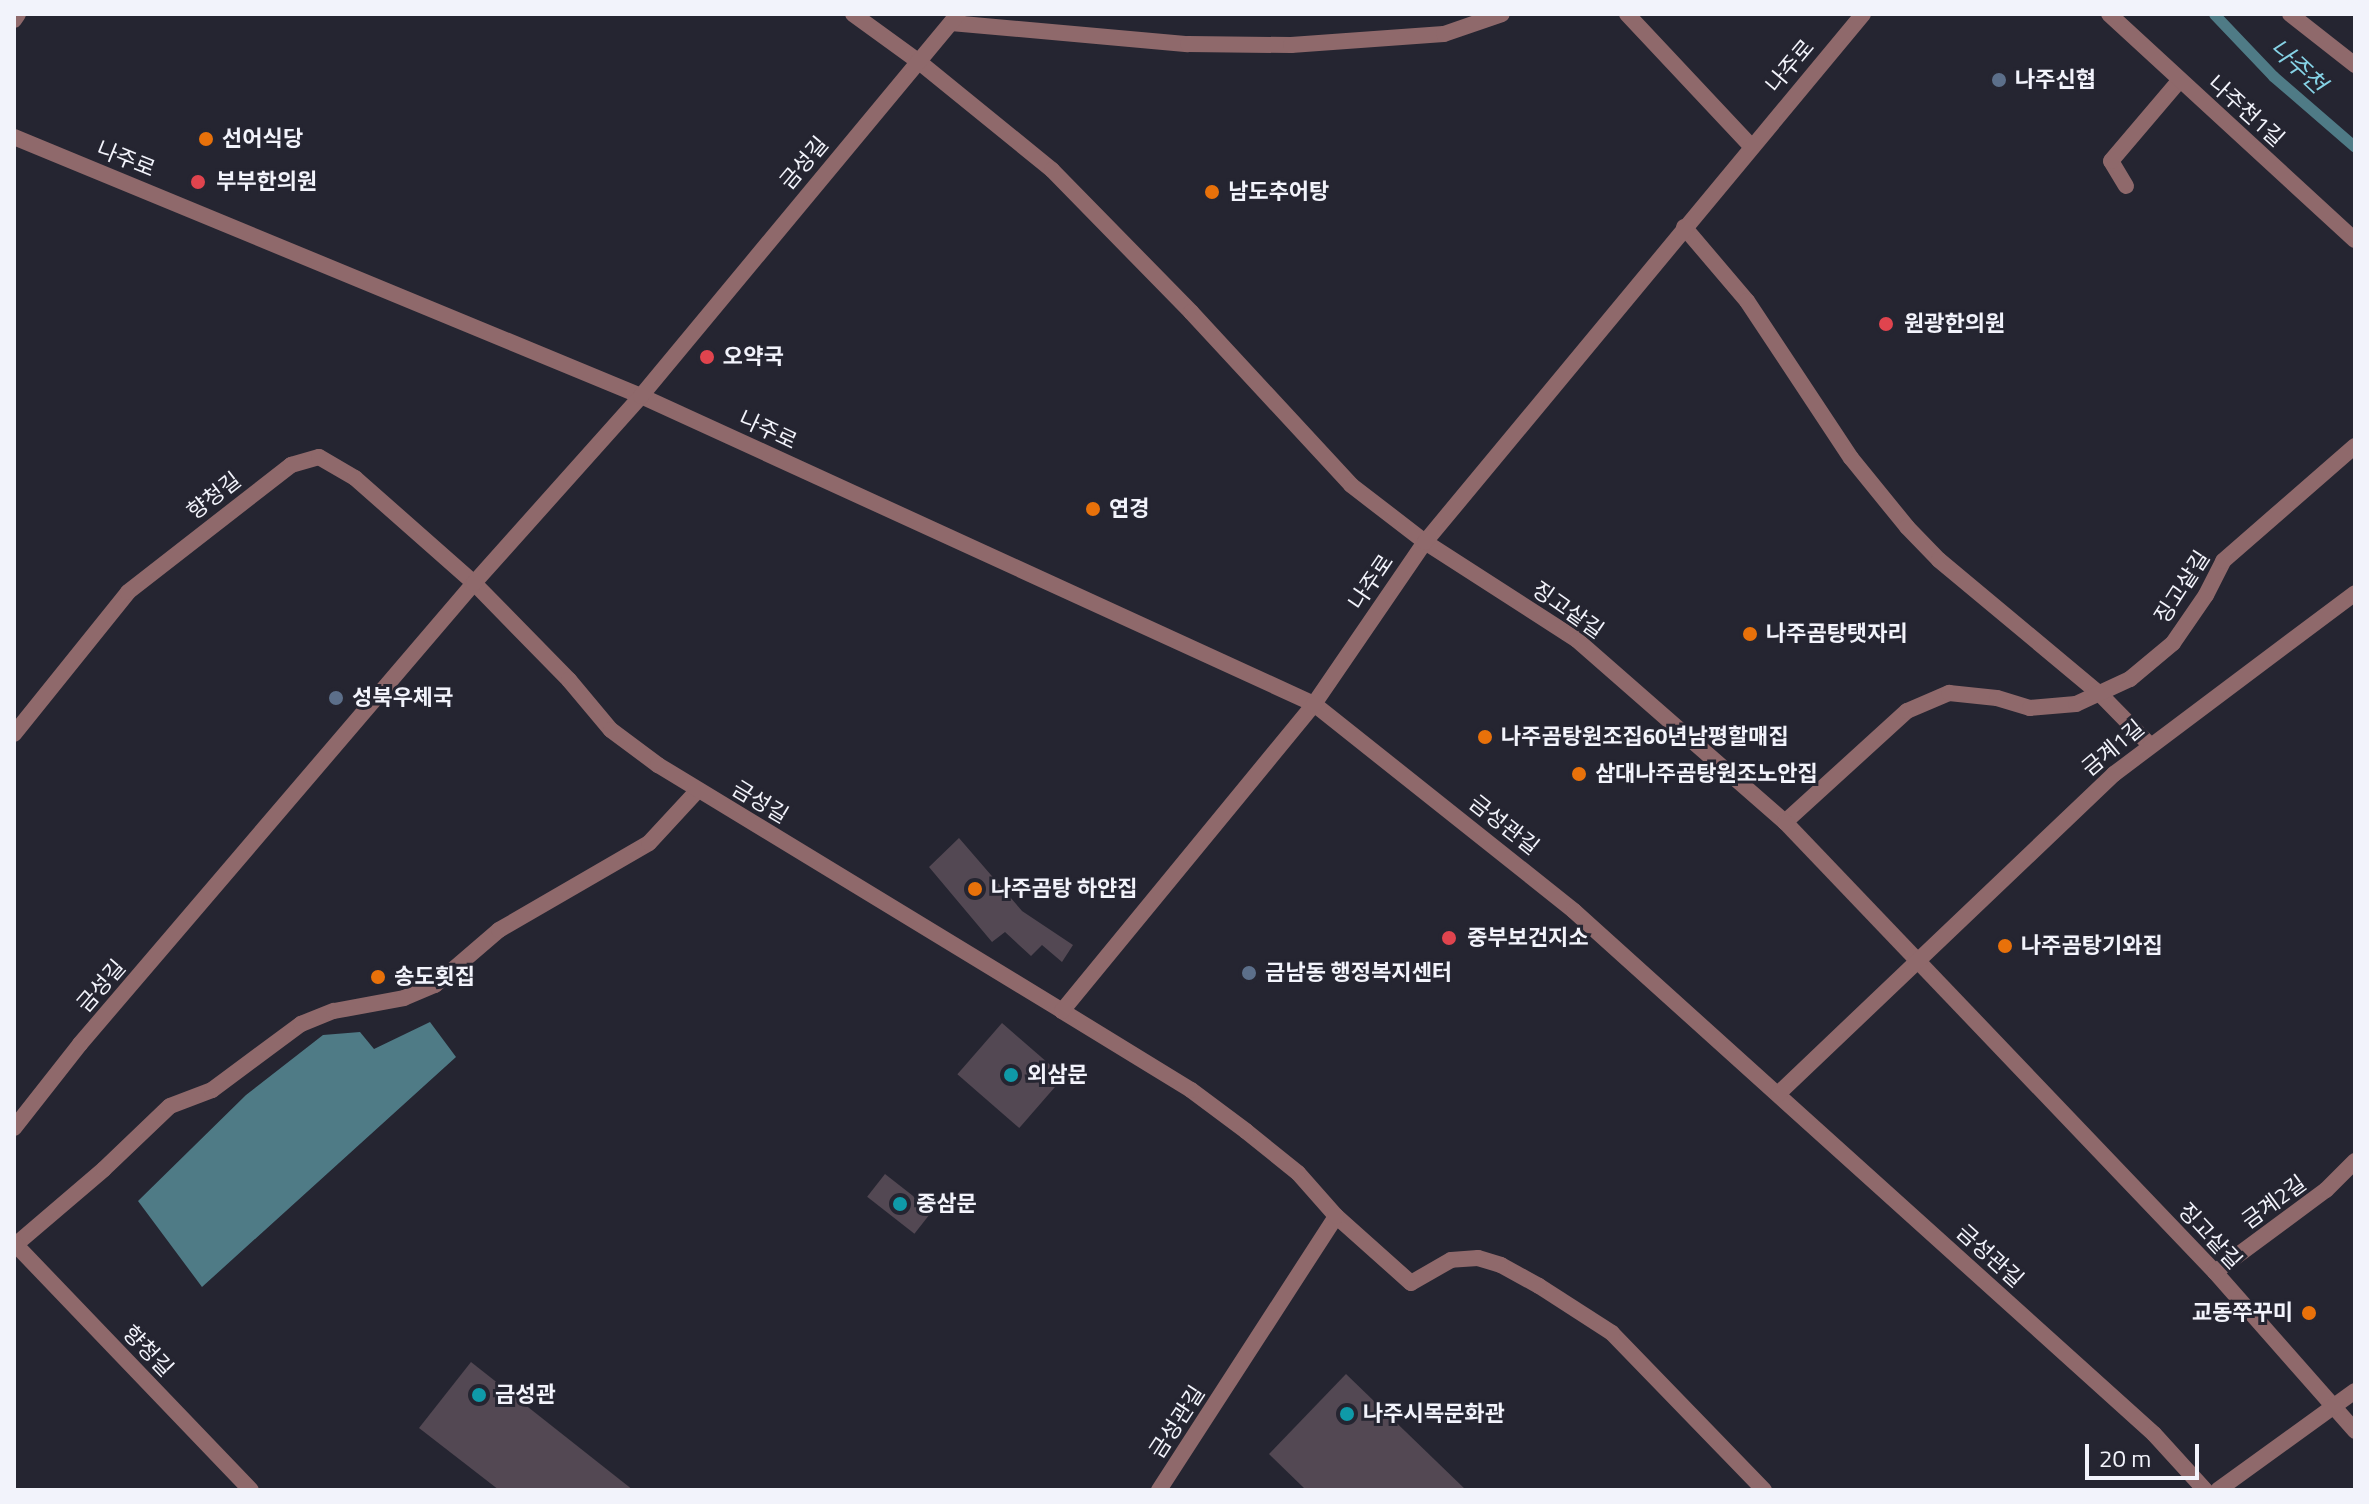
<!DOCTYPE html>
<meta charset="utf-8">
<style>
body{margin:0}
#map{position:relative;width:2369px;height:1504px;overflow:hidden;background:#252531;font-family:"Titillium Web","Noto Sans KR",sans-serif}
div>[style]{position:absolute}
.water>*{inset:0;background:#4f7b86}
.stream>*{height:11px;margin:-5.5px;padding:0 5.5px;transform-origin:5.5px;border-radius:5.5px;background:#4f7b86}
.building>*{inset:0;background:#534853;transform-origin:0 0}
.service>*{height:16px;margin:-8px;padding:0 8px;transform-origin:8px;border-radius:8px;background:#8f696b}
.minor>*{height:16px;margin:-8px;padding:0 8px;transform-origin:8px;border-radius:8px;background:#8f696b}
.tertiary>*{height:16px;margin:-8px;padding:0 8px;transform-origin:8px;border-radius:8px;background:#8f696b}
.dots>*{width:22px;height:22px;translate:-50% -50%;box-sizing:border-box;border:4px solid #252531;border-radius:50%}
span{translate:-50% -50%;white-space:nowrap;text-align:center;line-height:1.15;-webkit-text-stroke:6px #252531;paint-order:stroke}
.street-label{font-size:22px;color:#f2f3fb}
.poi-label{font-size:22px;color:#f2f3fb;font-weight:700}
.left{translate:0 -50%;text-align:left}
.right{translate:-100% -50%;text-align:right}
.water-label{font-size:24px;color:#86d3e6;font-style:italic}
.frame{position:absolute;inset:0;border:16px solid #f2f3fb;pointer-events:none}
.scale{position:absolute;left:2085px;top:1444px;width:114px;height:36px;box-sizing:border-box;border:4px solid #f2f3fb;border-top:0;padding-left:10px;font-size:24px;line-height:28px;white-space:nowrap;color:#f2f3fb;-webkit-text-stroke:6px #252531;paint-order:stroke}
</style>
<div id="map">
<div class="water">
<div style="clip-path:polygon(430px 1022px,456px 1057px,202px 1287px,138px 1201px,246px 1095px,323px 1035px,360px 1032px,374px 1049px)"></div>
</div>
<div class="stream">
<div style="left:2214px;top:14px;width:86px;rotate:46.4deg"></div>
<div style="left:2273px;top:76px;width:108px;rotate:40.9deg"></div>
</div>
<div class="building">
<div style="clip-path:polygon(959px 838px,1022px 911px,1073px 945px,1062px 962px,1042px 945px,1031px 956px,1005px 932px,992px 942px,929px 867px)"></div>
<div style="left:1002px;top:1023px;width:82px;height:68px;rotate:41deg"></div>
<div style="left:885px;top:1174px;width:60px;height:29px;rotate:38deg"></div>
<div style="clip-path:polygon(471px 1362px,633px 1490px,499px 1490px,419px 1428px)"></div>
<div style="clip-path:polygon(1346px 1374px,1466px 1490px,1306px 1490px,1269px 1454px)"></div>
</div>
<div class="service">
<div style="left:2126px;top:186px;width:29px;rotate:-121deg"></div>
<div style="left:2111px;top:161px;width:105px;rotate:-49.6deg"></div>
<div style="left:1684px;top:227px;width:97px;rotate:49.6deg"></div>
<div style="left:1747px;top:301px;width:188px;rotate:56.5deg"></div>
<div style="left:1851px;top:458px;width:89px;rotate:50.9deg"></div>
<div style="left:1907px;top:527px;width:46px;rotate:45.9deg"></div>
<div style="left:1939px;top:560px;width:209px;rotate:39.8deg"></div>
<div style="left:2100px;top:694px;width:70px;rotate:45.6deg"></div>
<div style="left:1785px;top:822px;width:165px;rotate:-42.3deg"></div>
<div style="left:1907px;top:711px;width:46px;rotate:-23.2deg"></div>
<div style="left:1949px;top:693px;width:48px;rotate:5.9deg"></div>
<div style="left:1997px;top:698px;width:34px;rotate:17deg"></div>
<div style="left:2030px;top:708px;width:46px;rotate:-5deg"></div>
<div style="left:2076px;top:704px;width:60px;rotate:-24.8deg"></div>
<div style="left:2130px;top:679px;width:56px;rotate:-39.9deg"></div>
<div style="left:2173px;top:643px;width:58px;rotate:-55.5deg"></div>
<div style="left:2206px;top:595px;width:38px;rotate:-63deg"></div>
<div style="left:2223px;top:561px;width:175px;rotate:-41.1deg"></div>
<div style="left:14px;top:1246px;width:118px;rotate:-40.5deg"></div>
<div style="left:104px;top:1169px;width:91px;rotate:-43.7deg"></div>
<div style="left:170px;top:1106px;width:45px;rotate:-20.9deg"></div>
<div style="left:212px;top:1090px;width:111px;rotate:-36.6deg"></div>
<div style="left:301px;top:1024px;width:35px;rotate:-22deg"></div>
<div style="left:334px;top:1011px;width:71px;rotate:-10.5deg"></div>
<div style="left:404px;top:998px;width:34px;rotate:-23deg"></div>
<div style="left:435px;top:985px;width:84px;rotate:-40.7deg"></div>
<div style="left:499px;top:930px;width:173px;rotate:-30.1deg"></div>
<div style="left:649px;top:843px;width:72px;rotate:-47.2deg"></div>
</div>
<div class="minor">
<div style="left:853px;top:14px;width:80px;rotate:35.9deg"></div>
<div style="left:918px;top:61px;width:173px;rotate:39.1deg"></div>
<div style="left:1052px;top:170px;width:199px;rotate:45.6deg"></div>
<div style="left:1191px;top:312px;width:236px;rotate:47.2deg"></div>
<div style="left:1351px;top:485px;width:93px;rotate:37.6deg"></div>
<div style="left:1425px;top:542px;width:181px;rotate:32.8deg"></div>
<div style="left:1577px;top:640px;width:276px;rotate:41.2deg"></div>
<div style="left:1785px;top:822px;width:622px;rotate:46.3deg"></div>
<div style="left:2215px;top:1272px;width:212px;rotate:48.6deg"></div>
<div style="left:1627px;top:14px;width:181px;rotate:46.8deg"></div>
<div style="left:2109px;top:14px;width:334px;rotate:42.6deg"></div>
<div style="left:2290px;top:14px;width:83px;rotate:38.1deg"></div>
<div style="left:951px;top:23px;width:238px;rotate:5.1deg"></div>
<div style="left:1188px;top:44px;width:103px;rotate:0.6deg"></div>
<div style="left:1291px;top:45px;width:153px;rotate:-4.1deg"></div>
<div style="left:1444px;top:34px;width:61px;rotate:-19deg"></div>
<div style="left:14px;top:137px;width:678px;rotate:22.44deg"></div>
<div style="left:641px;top:396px;width:740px;rotate:24.59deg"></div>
<div style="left:1314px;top:704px;width:332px;rotate:38.5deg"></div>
<div style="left:1574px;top:911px;width:781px;rotate:42.04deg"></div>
<div style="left:2154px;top:1434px;width:76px;rotate:47.7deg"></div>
<div style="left:14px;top:734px;width:182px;rotate:-51.2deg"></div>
<div style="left:128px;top:592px;width:207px;rotate:-37.9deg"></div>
<div style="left:291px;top:465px;width:29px;rotate:-16deg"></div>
<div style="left:319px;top:457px;width:42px;rotate:30.3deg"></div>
<div style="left:355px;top:478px;width:159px;rotate:41.4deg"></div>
<div style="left:474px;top:583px;width:136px;rotate:45.6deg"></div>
<div style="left:569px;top:680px;width:65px;rotate:50deg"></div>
<div style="left:611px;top:730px;width:59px;rotate:36.7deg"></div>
<div style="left:658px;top:765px;width:473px;rotate:31.3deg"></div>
<div style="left:1778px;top:1094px;width:464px;rotate:-43.6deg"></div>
<div style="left:2114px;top:774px;width:301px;rotate:-36.9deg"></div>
<div style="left:14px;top:1128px;width:107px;rotate:-51.8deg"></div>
<div style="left:80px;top:1044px;width:606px;rotate:-49.48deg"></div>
<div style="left:474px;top:583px;width:251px;rotate:-48.2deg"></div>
<div style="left:641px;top:396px;width:496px;rotate:-50.3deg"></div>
<div style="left:14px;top:1243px;width:342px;rotate:46.2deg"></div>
<div style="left:2215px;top:1272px;width:138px;rotate:-36.5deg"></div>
<div style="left:2326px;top:1190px;width:41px;rotate:-45deg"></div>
<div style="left:1159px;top:1490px;width:326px;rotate:-57.1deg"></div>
<div style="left:1764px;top:1490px;width:219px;rotate:-134.1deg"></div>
<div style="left:1612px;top:1333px;width:87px;rotate:-147.2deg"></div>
<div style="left:1539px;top:1286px;width:43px;rotate:-151.1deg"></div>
<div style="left:1501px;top:1265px;width:24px;rotate:-163deg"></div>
<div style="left:1478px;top:1258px;width:27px;rotate:176deg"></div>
<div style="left:1451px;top:1260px;width:46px;rotate:150.1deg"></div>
<div style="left:1411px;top:1283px;width:101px;rotate:-138.2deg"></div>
<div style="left:1336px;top:1216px;width:57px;rotate:-131.5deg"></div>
<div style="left:1298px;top:1173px;width:67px;rotate:-141.1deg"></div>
<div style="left:1246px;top:1131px;width:69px;rotate:-143.3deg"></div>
<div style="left:1191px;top:1090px;width:151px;rotate:-148.5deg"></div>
<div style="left:1062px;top:1011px;width:397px;rotate:-50.6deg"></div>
<div style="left:1314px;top:704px;width:196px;rotate:-55.6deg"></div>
<div style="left:1425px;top:542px;width:686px;rotate:-50.32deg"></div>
<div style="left:2218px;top:1490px;width:169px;rotate:-35.9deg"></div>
</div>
<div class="tertiary">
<div style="left:14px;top:20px;width:7px;rotate:-56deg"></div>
</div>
<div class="dots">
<div style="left:1999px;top:80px;background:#5c6f8a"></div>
<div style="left:206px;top:139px;background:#e8710a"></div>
<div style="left:198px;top:182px;background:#e0444e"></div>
<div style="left:1212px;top:192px;background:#e8710a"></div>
<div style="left:1886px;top:324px;background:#e0444e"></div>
<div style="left:707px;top:357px;background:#e0444e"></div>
<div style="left:1093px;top:509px;background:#e8710a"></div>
<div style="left:1750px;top:634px;background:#e8710a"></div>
<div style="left:336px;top:698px;background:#5c6f8a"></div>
<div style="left:1485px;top:737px;background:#e8710a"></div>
<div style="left:1579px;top:774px;background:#e8710a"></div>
<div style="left:975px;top:889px;background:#e8710a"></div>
<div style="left:1449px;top:938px;background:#e0444e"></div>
<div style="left:2005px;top:946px;background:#e8710a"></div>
<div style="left:1249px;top:973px;background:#5c6f8a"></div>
<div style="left:378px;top:977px;background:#e8710a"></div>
<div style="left:1011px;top:1075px;background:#0f9aa8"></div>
<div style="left:900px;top:1204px;background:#0f9aa8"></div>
<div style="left:2309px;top:1313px;background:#e8710a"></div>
<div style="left:479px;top:1395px;background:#0f9aa8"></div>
<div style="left:1347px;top:1414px;background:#0f9aa8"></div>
</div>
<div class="street-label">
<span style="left:1790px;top:66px;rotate:-50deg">나주로</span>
<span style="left:2246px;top:111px;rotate:42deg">나주천1길</span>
<span style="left:126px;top:159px;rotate:22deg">나주로</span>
<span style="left:804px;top:163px;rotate:-50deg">금성길</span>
<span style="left:768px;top:430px;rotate:25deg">나주로</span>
<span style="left:214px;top:496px;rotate:-38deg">향청길</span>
<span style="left:1371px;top:582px;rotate:-56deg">나주로</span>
<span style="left:2182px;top:587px;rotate:-57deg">징고샅길</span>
<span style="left:1568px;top:610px;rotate:35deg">징고샅길</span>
<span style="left:2113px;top:748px;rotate:-40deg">금계1길</span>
<span style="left:760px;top:802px;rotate:31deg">금성길</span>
<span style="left:1504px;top:825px;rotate:38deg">금성관길</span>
<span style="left:101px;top:986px;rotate:-49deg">금성길</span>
<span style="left:2274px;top:1202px;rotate:-36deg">금계2길</span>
<span style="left:2210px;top:1236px;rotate:47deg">징고샅길</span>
<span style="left:1990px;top:1256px;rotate:42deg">금성관길</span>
<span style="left:148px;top:1351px;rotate:46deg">향청길</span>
<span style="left:1177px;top:1422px;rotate:-57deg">금성관길</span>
</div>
<div class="poi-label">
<span class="left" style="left:2015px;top:80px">나주신협</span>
<span class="left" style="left:222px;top:139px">선어식당</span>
<span class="left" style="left:216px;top:182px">부부한의원</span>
<span class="left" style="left:1228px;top:192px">남도추어탕</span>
<span class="left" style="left:1904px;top:324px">원광한의원</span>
<span class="left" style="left:723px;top:357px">오약국</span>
<span class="left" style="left:1109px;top:509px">연경</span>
<span class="left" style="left:1766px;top:634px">나주곰탕탯자리</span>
<span class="left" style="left:352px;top:698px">성북우체국</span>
<span class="left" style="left:1501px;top:737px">나주곰탕원조집60년남평할매집</span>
<span class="left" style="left:1595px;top:774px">삼대나주곰탕원조노안집</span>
<span class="left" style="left:991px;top:889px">나주곰탕 하얀집</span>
<span class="left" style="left:1467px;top:938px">중부보건지소</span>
<span class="left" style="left:2021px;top:946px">나주곰탕기와집</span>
<span class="left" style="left:1265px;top:973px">금남동 행정복지센터</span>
<span class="left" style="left:394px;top:977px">송도횟집</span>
<span class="left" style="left:1027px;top:1075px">외삼문</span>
<span class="left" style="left:916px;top:1204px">중삼문</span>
<span class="right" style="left:2293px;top:1313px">교동쭈꾸미</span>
<span class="left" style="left:495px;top:1395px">금성관</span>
<span class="left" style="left:1363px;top:1414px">나주시목문화관</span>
</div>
<div class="water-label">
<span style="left:2298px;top:66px;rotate:43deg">나주천</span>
</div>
<div class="frame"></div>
<div class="scale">20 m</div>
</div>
